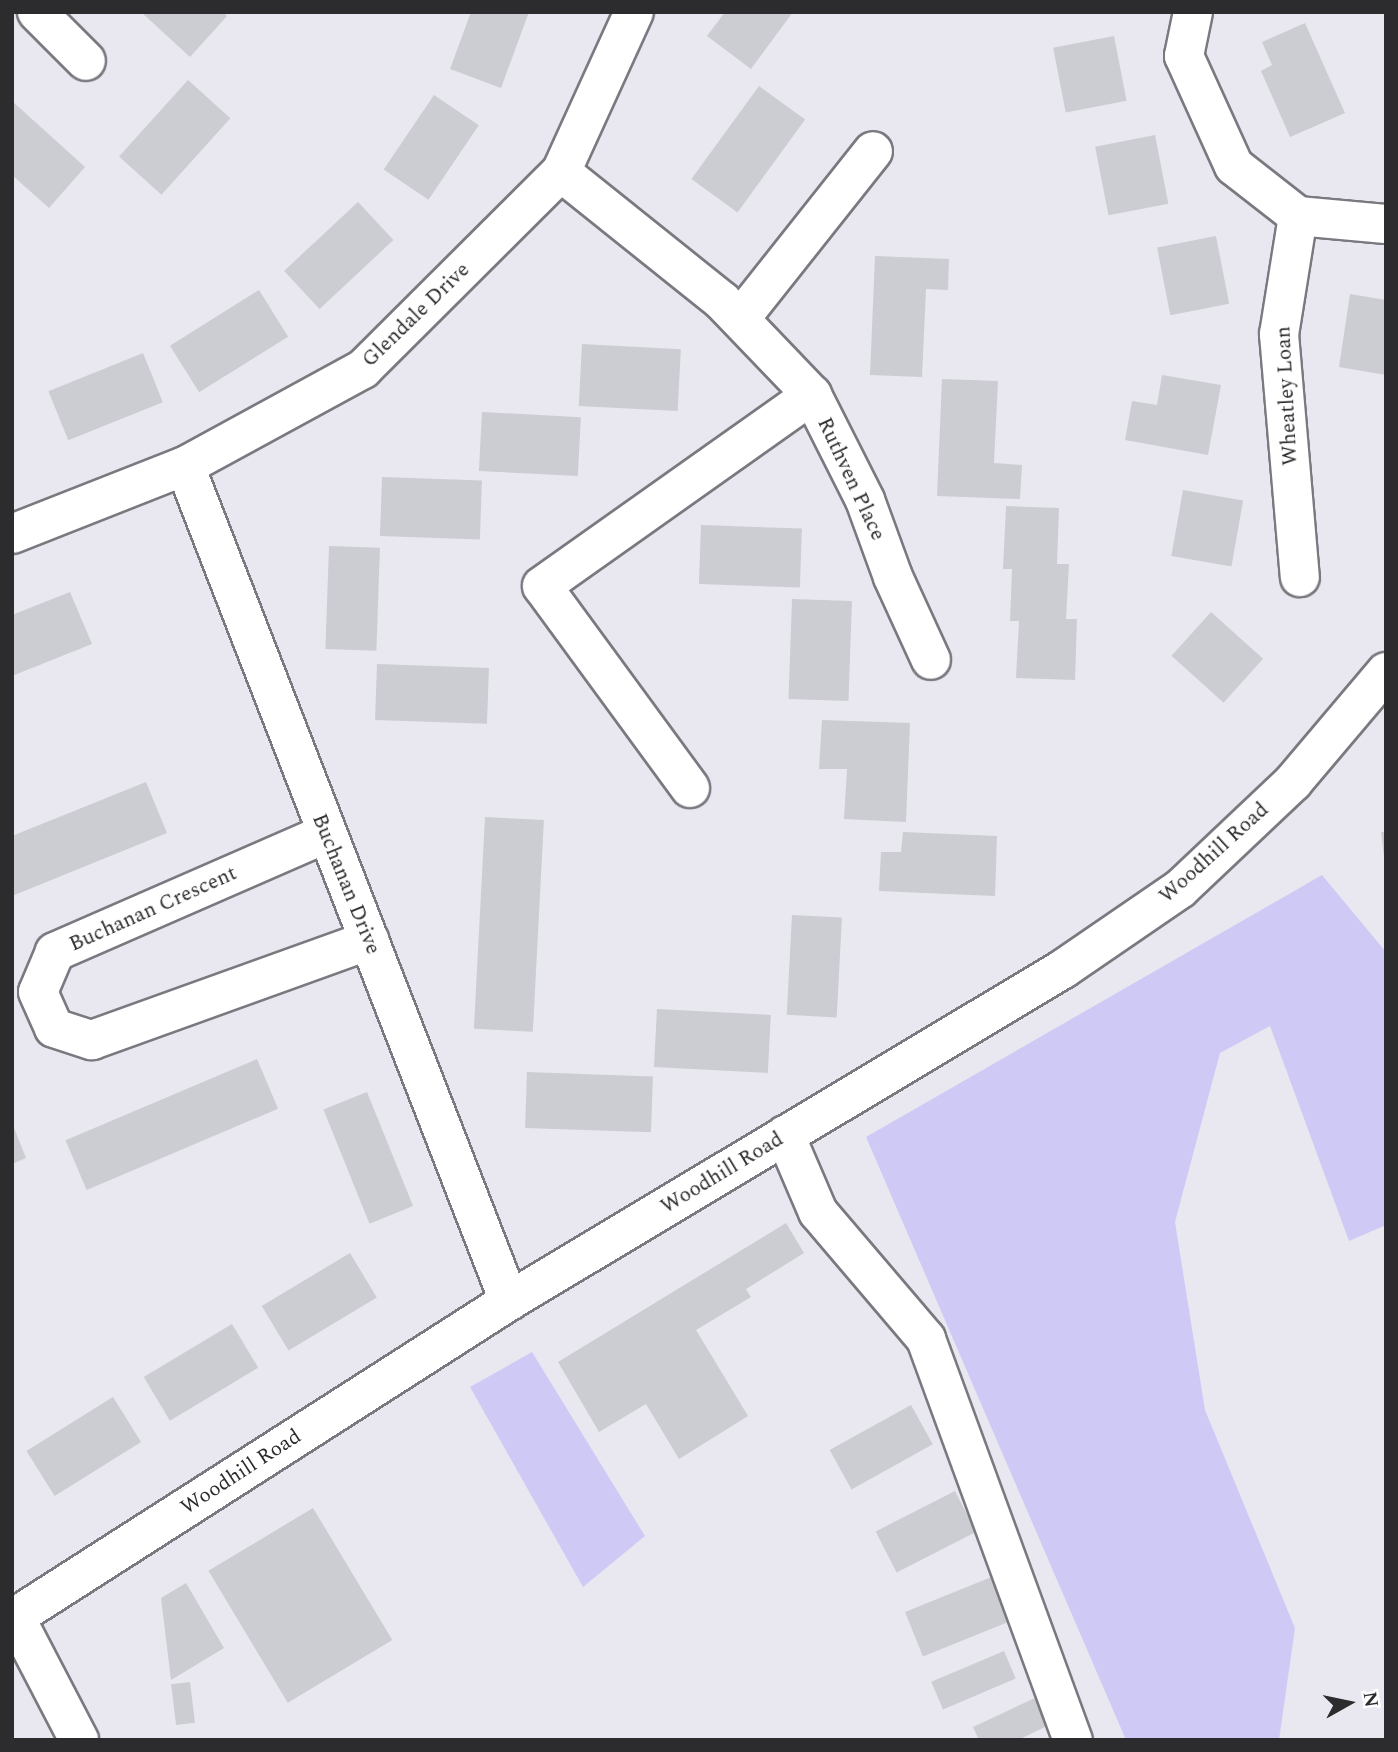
<!DOCTYPE html>
<style>
body{margin:0}
#map{position:relative;width:1398px;height:1752px;overflow:hidden;background:#e9e8f0;font-family:Spectral,serif}
div>[style]{position:absolute}
.green>*{inset:0;background:#cfcaf5}
.building>*{inset:0;background:#ccccd3;transform-origin:0 0}
.roads{filter:drop-shadow(2px 0 #797980) drop-shadow(-2px 0 #797980) drop-shadow(0 2px #797980) drop-shadow(0 -2px #797980)}
.minor>*{height:38px;margin:-19px;padding:0 19px;transform-origin:19px;border-radius:19px;background:#fff}
span{translate:-50% -50%;white-space:nowrap;text-align:center;line-height:1.15;-webkit-text-stroke:6px #fff;paint-order:stroke}
.street-label{font-size:21px;color:#2c2b2e}
.frame{position:absolute;inset:0;border:14px solid #2c2b2e;pointer-events:none}
.north{position:absolute;left:1314px;top:1668px;width:70px;height:70px;-webkit-text-stroke:5px #fff;paint-order:stroke;rotate:81deg;font-size:19px;font-weight:700;line-height:28px;text-align:center;color:#2c2b2e}
.north::after{content:'';display:block;margin:auto;width:24px;height:32px;background:#2c2b2e;clip-path:polygon(50% 0,100% 100%,50% 72%,0 100%)}
</style>
<div id="map">
<div class="green">
<div style="clip-path:polygon(1322px 875px,1386px 952px,1386px 1225px,1349px 1241px,1270px 1026px,1220px 1053px,1175px 1222px,1205px 1410px,1295px 1628px,1279px 1740px,1126px 1740px,866px 1137px)"></div>
<div style="clip-path:polygon(532px 1352px,645px 1536px,583px 1587px,470px 1387px)"></div>
</div>
<div class="building">
<div style="clip-path:polygon(141px 12px,223px 12px,227px 16px,190px 57px)"></div>
<div style="clip-path:polygon(471px 12px,529px 12px,501px 88px,450px 69px)"></div>
<div style="clip-path:polygon(725px 12px,793px 12px,751px 69px,707px 36px)"></div>
<div style="clip-path:polygon(1305px 23px,1345px 113px,1290px 137px,1261px 71px,1272px 65px,1262px 42px)"></div>
<div style="left:1114px;top:36px;width:66px;height:62px;rotate:79deg"></div>
<div style="left:188px;top:80px;width:57px;height:103px;rotate:42deg"></div>
<div style="left:759px;top:86px;width:57px;height:115px;rotate:36deg"></div>
<div style="left:434px;top:95px;width:54px;height:90px;rotate:34deg"></div>
<div style="clip-path:polygon(12px 101px,85px 167px,49px 208px,12px 175px)"></div>
<div style="left:1155px;top:135px;width:70px;height:61px;rotate:79deg"></div>
<div style="left:358px;top:202px;width:52px;height:101px;rotate:47deg"></div>
<div style="left:1216px;top:236px;width:69px;height:60px;rotate:79deg"></div>
<div style="clip-path:polygon(875px 256px,949px 259px,948px 290px,926px 289px,922px 377px,870px 375px)"></div>
<div style="left:259px;top:290px;width:55px;height:105px;rotate:58deg"></div>
<div style="clip-path:polygon(1350px 294px,1386px 300px,1386px 375px,1339px 367px)"></div>
<div style="left:582px;top:344px;width:99px;height:62px;rotate:3deg"></div>
<div style="left:143px;top:353px;width:53px;height:102px;rotate:68deg"></div>
<div style="clip-path:polygon(1162px 375px,1221px 385px,1208px 455px,1125px 440px,1132px 401px,1157px 405px)"></div>
<div style="clip-path:polygon(942px 379px,998px 381px,994px 463px,1022px 465px,1020px 499px,937px 496px)"></div>
<div style="left:482px;top:412px;width:99px;height:59px;rotate:3deg"></div>
<div style="left:382px;top:477px;width:100px;height:59px;rotate:2deg"></div>
<div style="left:1183px;top:490px;width:61px;height:67px;rotate:10deg"></div>
<div style="clip-path:polygon(1006px 506px,1059px 508px,1057px 564px,1069px 564px,1066px 619px,1077px 619px,1075px 680px,1016px 678px,1019px 621px,1010px 621px,1012px 569px,1003px 569px)"></div>
<div style="left:701px;top:525px;width:101px;height:59px;rotate:2deg"></div>
<div style="left:329px;top:546px;width:51px;height:103px;rotate:2deg"></div>
<div style="clip-path:polygon(70px 592px,92px 644px,12px 676px,12px 615px)"></div>
<div style="left:792px;top:599px;width:60px;height:100px;rotate:2deg"></div>
<div style="left:1211px;top:612px;width:70px;height:59px;rotate:42deg"></div>
<div style="left:377px;top:664px;width:112px;height:56px;rotate:2deg"></div>
<div style="clip-path:polygon(822px 720px,910px 723px,906px 822px,844px 819px,847px 769px,819px 769px)"></div>
<div style="clip-path:polygon(146px 782px,167px 833px,12px 896px,12px 836px)"></div>
<div style="left:485px;top:817px;width:59px;height:212px;rotate:3deg"></div>
<div style="clip-path:polygon(903px 832px,997px 836px,995px 896px,879px 891px,881px 852px,901px 852px)"></div>
<div style="clip-path:polygon(1381px 832px,1386px 832px,1386px 857px,1384px 857px)"></div>
<div style="left:792px;top:915px;width:50px;height:100px;rotate:3deg"></div>
<div style="left:657px;top:1009px;width:114px;height:58px;rotate:3deg"></div>
<div style="left:257px;top:1059px;width:54px;height:208px;rotate:67deg"></div>
<div style="left:527px;top:1072px;width:126px;height:56px;rotate:2deg"></div>
<div style="left:367px;top:1092px;width:123px;height:47px;rotate:68deg"></div>
<div style="clip-path:polygon(12px 1123px,26px 1158px,12px 1164px)"></div>
<div style="clip-path:polygon(786px 1223px,804px 1253px,746px 1289px,751px 1297px,696px 1330px,748px 1416px,679px 1459px,646px 1404px,599px 1432px,558px 1362px)"></div>
<div style="left:350px;top:1253px;width:52px;height:103px;rotate:59deg"></div>
<div style="left:232px;top:1324px;width:51px;height:103px;rotate:59deg"></div>
<div style="left:113px;top:1397px;width:53px;height:102px;rotate:58deg"></div>
<div style="left:911px;top:1405px;width:45px;height:93px;rotate:61deg"></div>
<div style="left:955px;top:1491px;width:46px;height:89px;rotate:63deg"></div>
<div style="left:313px;top:1508px;width:154px;height:122px;rotate:59deg"></div>
<div style="left:994px;top:1576px;width:48px;height:96px;rotate:68deg"></div>
<div style="clip-path:polygon(186px 1583px,224px 1648px,171px 1680px,161px 1598px)"></div>
<div style="left:1004px;top:1651px;width:30px;height:79px;rotate:67deg"></div>
<div style="left:190px;top:1682px;width:41px;height:19px;rotate:83deg"></div>
<div style="clip-path:polygon(1037px 1697px,1049px 1725px,1018px 1740px,979px 1740px,973px 1727px)"></div>
</div>
<div class="roads">
<div class="minor">
<div style="left:37px;top:12px;width:69px;rotate:45deg"></div>
<div style="left:1193px;top:12px;width:45px;rotate:101.6deg"></div>
<div style="left:1184px;top:56px;width:121px;rotate:65.6deg"></div>
<div style="left:1234px;top:166px;width:81px;rotate:38deg"></div>
<div style="left:1298px;top:216px;width:88px;rotate:5.2deg"></div>
<div style="left:561px;top:172px;width:206px;rotate:38.7deg"></div>
<div style="left:722px;top:301px;width:130px;rotate:46.2deg"></div>
<div style="left:812px;top:395px;width:118px;rotate:63.2deg"></div>
<div style="left:865px;top:500px;width:82px;rotate:70deg"></div>
<div style="left:893px;top:577px;width:91px;rotate:65.4deg"></div>
<div style="left:1298px;top:216px;width:120px;rotate:99.1deg"></div>
<div style="left:1279px;top:334px;width:244px;rotate:85.1deg"></div>
<div style="left:740px;top:319px;width:214px;rotate:-51.6deg"></div>
<div style="left:185px;top:466px;width:896px;rotate:68.79deg"></div>
<div style="left:12px;top:534px;width:186px;rotate:-21.5deg"></div>
<div style="left:185px;top:466px;width:203px;rotate:-28.6deg"></div>
<div style="left:363px;top:369px;width:279px;rotate:-44.9deg"></div>
<div style="left:561px;top:172px;width:176px;rotate:-65.5deg"></div>
<div style="left:690px;top:788px;width:250px;rotate:-126.2deg"></div>
<div style="left:542px;top:586px;width:331px;rotate:-35.3deg"></div>
<div style="left:325px;top:834px;width:295px;rotate:156.4deg"></div>
<div style="left:55px;top:952px;width:43px;rotate:113deg"></div>
<div style="left:38px;top:992px;width:39px;rotate:66deg"></div>
<div style="left:54px;top:1028px;width:40px;rotate:18deg"></div>
<div style="left:92px;top:1040px;width:295px;rotate:-19.8deg"></div>
<div style="left:785px;top:1135px;width:84px;rotate:66.8deg"></div>
<div style="left:818px;top:1212px;width:167px;rotate:49.6deg"></div>
<div style="left:926px;top:1339px;width:427px;rotate:69.9deg"></div>
<div style="left:15px;top:1617px;width:139px;rotate:62.5deg"></div>
<div style="left:12px;top:1619px;width:590px;rotate:-32.61deg"></div>
<div style="left:509px;top:1301px;width:646px;rotate:-30.93deg"></div>
<div style="left:1063px;top:969px;width:142px;rotate:-34.4deg"></div>
<div style="left:1180px;top:889px;width:156px;rotate:-43.4deg"></div>
<div style="left:1293px;top:782px;width:144px;rotate:-49.8deg"></div>
</div>
</div>
<div class="street-label">
<span style="left:416px;top:315px;rotate:-44deg">Glendale Drive</span>
<span style="left:1287px;top:396px;rotate:-93deg">Wheatley Loan</span>
<span style="left:851px;top:479px;rotate:65deg">Ruthven Place</span>
<span style="left:1214px;top:853px;rotate:-42deg">Woodhill Road</span>
<span style="left:346px;top:884px;rotate:68deg">Buchanan Drive</span>
<span style="left:153px;top:909px;rotate:-24deg">Buchanan Crescent</span>
<span style="left:722px;top:1173px;rotate:-31deg">Woodhill Road</span>
<span style="left:241px;top:1472px;rotate:-33deg">Woodhill Road</span>
</div>
<div class="frame"></div>
<div class="north">N</div>
</div>
